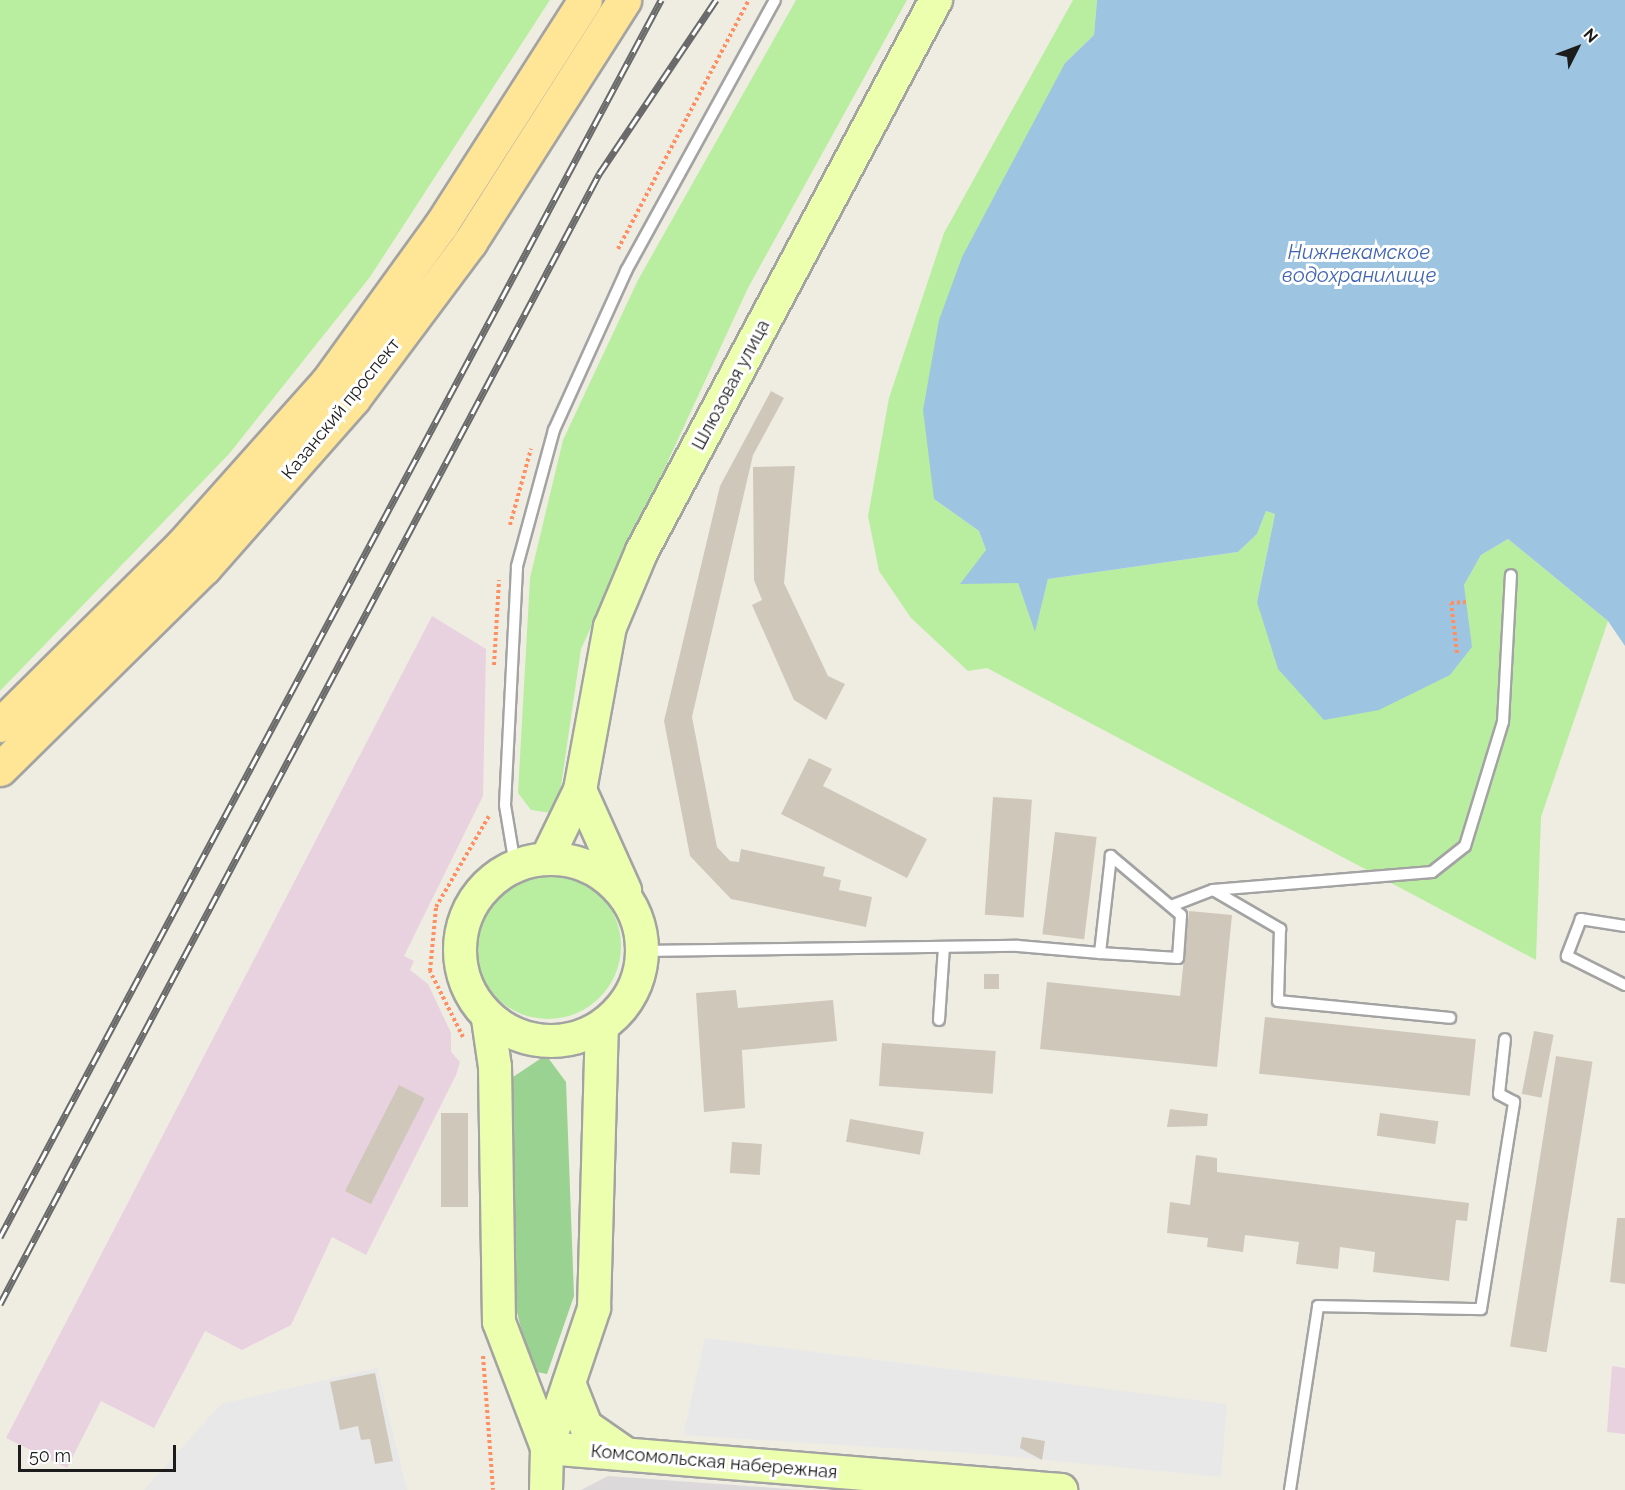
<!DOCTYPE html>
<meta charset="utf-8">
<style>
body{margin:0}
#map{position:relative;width:1625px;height:1490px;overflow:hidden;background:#efede1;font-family:Raleway,sans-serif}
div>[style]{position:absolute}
.residential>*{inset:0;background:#dbd9d9}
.industrial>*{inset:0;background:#e9d2e0}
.grass>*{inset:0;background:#b9eea1}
.round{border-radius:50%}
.forest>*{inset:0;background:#99d291}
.parking>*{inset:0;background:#e8e8e8}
.water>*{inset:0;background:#9dc5e1}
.building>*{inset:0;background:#cfc7ba;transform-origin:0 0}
.path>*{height:4px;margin-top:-2px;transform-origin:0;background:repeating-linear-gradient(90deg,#ff8f62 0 3px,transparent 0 6px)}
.roads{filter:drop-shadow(2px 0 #a3a3a3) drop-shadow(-2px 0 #a3a3a3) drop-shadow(0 2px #a3a3a3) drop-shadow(0 -2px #a3a3a3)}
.lane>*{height:10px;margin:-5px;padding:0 5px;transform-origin:5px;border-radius:5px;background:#fff}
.secondary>*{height:32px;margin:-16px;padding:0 16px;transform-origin:16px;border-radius:16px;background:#ecffaf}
.secondary>.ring{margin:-16px;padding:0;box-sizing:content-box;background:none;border:32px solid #ecffaf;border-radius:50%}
.primary>*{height:33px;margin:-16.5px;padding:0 16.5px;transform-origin:16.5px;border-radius:16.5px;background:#ffe596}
.rail>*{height:7px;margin-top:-3.5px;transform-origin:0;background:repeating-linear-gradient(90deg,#fff 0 14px,#6a6a6a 0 28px);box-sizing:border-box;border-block:2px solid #6a6a6a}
span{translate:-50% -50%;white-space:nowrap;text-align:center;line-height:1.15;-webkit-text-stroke:6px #fff;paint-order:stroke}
.street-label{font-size:18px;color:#1c1c1c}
.water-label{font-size:20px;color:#4165b4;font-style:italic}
.north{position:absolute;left:1547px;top:18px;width:60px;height:60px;-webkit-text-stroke:4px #fff;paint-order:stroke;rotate:48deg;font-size:16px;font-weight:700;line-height:24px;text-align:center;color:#1c1c1c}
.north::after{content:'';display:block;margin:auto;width:21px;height:27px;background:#1c1c1c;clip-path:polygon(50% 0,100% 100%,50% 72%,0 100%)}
.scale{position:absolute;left:18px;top:1445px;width:158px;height:27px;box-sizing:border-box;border:3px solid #1c1c1c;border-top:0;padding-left:8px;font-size:18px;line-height:21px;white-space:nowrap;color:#1c1c1c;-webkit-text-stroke:4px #fff;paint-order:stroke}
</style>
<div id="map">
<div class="residential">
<div style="clip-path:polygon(608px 1476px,803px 1490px,581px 1490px)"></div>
</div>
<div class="industrial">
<div style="clip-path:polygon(432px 616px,486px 649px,483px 796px,404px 956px,414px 961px,410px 970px,428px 984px,451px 1033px,451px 1052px,460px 1062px,456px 1075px,366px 1255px,332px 1237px,291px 1325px,242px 1350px,205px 1331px,154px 1428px,101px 1401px,67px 1468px,6px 1438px)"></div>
<div style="clip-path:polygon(1612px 1366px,1625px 1368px,1625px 1434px,1607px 1432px)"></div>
</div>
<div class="grass">
<div style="clip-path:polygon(0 0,550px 0,370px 277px,229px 454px,0 691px)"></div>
<div style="clip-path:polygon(796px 0,907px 0,748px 288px,581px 649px,560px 793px,551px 813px,531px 810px,518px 793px,530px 578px,563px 440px,638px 280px)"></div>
<div style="clip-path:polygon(1073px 0,1097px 0,1094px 35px,1065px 63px,934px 499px,979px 531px,986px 550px,1018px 583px,1035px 630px,1048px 579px,1238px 552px,1257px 534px,1266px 511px,1275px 514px,1257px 602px,1464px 585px,1481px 555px,1508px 539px,1608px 621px,1541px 817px,1536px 960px,987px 668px,968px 671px,911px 618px,879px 571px,868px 516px,889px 398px,944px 233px)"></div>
<div class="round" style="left:475px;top:873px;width:146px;height:146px"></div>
</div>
<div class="forest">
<div style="clip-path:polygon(546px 1055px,566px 1082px,574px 1296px,547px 1374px,532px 1371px,510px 1285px,513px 1077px)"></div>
</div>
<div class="parking">
<div style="clip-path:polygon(705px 1338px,1227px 1404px,1221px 1477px,982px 1454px,683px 1435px)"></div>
<div style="clip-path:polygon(377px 1368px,407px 1490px,144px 1490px,221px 1404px)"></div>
</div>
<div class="water">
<div style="clip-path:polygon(1097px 0,1625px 0,1625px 646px,1608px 621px,1508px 539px,1481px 555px,1464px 585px,1472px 647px,1450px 675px,1379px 710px,1324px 720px,1278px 669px,1257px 602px,1275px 514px,1266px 511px,1257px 534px,1238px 552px,1048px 579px,1035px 632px,1018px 583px,960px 584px,986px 550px,979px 531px,934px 499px,923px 410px,939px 320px,962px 257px,1065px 63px,1094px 35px)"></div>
</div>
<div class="building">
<div style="clip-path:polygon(771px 391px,784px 398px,753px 455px,692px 717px,717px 847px,730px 861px,739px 862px,741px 849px,825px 867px,823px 876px,841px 880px,839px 890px,872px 897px,866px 927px,731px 899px,690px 856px,664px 721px,720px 486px)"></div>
<div style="clip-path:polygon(795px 466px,784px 583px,828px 676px,845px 684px,826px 720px,794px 700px,752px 605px,762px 600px,754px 580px,753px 467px)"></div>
<div style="clip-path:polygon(809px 758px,832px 769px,823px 786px,927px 839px,907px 878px,781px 814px)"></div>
<div style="left:993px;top:797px;width:39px;height:118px;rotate:4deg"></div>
<div style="left:1055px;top:832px;width:42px;height:103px;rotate:7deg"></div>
<div style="clip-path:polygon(1189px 911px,1232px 915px,1217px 1067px,1040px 1049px,1047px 982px,1180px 996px)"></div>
<div style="left:984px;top:974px;width:15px;height:15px"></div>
<div style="clip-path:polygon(736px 990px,738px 1008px,833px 1000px,837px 1041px,742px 1050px,745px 1108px,704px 1112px,696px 993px)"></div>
<div style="left:1265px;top:1017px;width:212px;height:57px;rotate:6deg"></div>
<div style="left:1534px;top:1031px;width:20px;height:64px;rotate:11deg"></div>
<div style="left:882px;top:1043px;width:114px;height:43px;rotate:4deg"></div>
<div style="left:1556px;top:1056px;width:37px;height:294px;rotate:9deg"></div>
<div style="left:399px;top:1085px;width:29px;height:119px;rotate:27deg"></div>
<div style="clip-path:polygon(1170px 1109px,1208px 1114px,1207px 1126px,1167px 1127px)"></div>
<div style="left:441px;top:1113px;width:27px;height:94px"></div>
<div style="left:1380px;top:1113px;width:59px;height:23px;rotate:8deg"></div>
<div style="left:850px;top:1119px;width:75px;height:23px;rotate:10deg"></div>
<div style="left:732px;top:1142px;width:30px;height:31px;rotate:4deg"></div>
<div style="clip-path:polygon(1196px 1155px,1217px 1158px,1217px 1172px,1469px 1203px,1467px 1221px,1456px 1220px,1449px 1281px,1373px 1272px,1375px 1252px,1340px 1247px,1338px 1269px,1296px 1264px,1299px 1242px,1245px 1235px,1243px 1252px,1207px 1247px,1208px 1238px,1167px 1233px,1170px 1202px,1190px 1205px)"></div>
<div style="clip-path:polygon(1617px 1218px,1625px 1218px,1625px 1284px,1610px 1282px)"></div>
<div style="clip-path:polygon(375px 1373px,393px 1461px,375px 1464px,370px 1439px,361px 1440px,358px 1426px,340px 1430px,330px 1382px)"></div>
<div style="clip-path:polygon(1022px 1437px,1045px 1441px,1042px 1460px,1020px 1448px)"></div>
</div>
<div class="path">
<div style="left:618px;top:249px;width:281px;rotate:-62.3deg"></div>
<div style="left:510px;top:525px;width:79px;rotate:-74.6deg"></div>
<div style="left:1457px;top:653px;width:50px;rotate:-96.8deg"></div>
<div style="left:1451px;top:603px;width:15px;rotate:-4deg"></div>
<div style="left:494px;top:665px;width:85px;rotate:-86.6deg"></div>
<div style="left:463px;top:1037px;width:74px;rotate:-116.6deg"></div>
<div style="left:430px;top:971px;width:64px;rotate:-84.6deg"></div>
<div style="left:436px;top:907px;width:105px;rotate:-59.8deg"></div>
<div style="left:483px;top:1356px;width:134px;rotate:85.7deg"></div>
</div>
<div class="roads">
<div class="lane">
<div style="left:515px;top:865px;width:61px;rotate:-99.5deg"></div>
<div style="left:505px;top:805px;width:239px;rotate:-87.1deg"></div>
<div style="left:517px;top:566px;width:141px;rotate:-74.8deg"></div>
<div style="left:554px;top:430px;width:175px;rotate:-65.6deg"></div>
<div style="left:626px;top:271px;width:309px;rotate:-61.2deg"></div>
<div style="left:1213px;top:890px;width:220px;rotate:-4.7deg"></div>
<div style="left:1432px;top:872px;width:42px;rotate:-38.2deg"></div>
<div style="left:1465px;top:846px;width:130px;rotate:-73deg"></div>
<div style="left:1503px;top:722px;width:147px;rotate:-86.9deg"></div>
<div style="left:1171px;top:906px;width:45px;rotate:-20.9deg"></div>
<div style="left:1213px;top:890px;width:78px;rotate:30.2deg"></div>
<div style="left:1280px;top:929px;width:72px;rotate:91.6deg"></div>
<div style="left:1278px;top:1001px;width:173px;rotate:5.6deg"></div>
<div style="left:1625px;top:926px;width:45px;rotate:-171deg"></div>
<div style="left:1581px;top:919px;width:40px;rotate:111deg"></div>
<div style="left:1567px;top:956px;width:65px;rotate:26.6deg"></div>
<div style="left:642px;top:951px;width:376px;rotate:-0.8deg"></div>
<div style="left:1018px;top:946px;width:82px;rotate:4.9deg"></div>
<div style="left:1100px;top:953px;width:78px;rotate:3.7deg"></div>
<div style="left:1178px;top:958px;width:43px;rotate:-86deg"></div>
<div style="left:1181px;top:915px;width:92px;rotate:-139.9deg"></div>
<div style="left:1111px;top:856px;width:98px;rotate:96.5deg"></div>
<div style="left:939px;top:1020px;width:73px;rotate:-86.1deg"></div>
<div style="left:1290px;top:1490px;width:186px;rotate:-81.3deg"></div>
<div style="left:1318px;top:1306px;width:163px;rotate:1.1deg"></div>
<div style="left:1481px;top:1309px;width:210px;rotate:-80.9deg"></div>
<div style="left:1514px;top:1102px;width:17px;rotate:-152deg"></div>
<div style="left:1499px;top:1094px;width:55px;rotate:-83.8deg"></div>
</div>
<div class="secondary">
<div style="left:580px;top:790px;width:110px;rotate:65.8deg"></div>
<div style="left:547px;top:858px;width:76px;rotate:-64.1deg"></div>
<div style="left:580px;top:790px;width:166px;rotate:-79.6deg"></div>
<div style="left:610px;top:627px;width:82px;rotate:-67.2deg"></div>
<div style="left:642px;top:551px;width:625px;rotate:-61.92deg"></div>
<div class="ring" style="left:460px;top:859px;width:150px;height:150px"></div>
<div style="left:488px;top:1019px;width:49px;rotate:81.7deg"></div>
<div style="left:495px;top:1067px;width:255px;rotate:89.1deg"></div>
<div style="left:499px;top:1322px;width:135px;rotate:69.1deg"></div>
<div style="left:569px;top:1383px;width:46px;rotate:68.4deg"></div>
<div style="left:586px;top:1426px;width:49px;rotate:35deg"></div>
<div style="left:547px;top:1448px;width:516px;rotate:4.67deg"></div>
<div style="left:546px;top:1490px;width:42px;rotate:-88.6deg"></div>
<div style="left:547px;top:1448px;width:148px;rotate:-71.4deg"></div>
<div style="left:594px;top:1308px;width:282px;rotate:-88.4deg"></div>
</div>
<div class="primary">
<div style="left:0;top:725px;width:255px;rotate:-44.7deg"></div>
<div style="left:181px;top:546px;width:221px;rotate:-48.3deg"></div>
<div style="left:328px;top:381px;width:193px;rotate:-54.1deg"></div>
<div style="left:441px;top:225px;width:267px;rotate:-57.4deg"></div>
<div style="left:0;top:769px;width:286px;rotate:-44.6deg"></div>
<div style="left:204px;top:568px;width:225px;rotate:-48.6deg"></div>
<div style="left:353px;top:399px;width:196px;rotate:-53.3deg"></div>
<div style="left:470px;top:242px;width:287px;rotate:-57.5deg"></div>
</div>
</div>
<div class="rail">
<div style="left:0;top:1237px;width:1403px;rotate:-61.88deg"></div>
<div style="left:0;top:1304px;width:1279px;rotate:-62.07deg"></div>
<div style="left:599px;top:174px;width:210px;rotate:-56.1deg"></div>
</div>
<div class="street-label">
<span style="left:731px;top:385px;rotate:-62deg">Шлюзовая улица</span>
<span style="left:341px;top:409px;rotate:-51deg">Казанский проспект</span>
<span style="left:714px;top:1462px;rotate:5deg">Комсомольская набережная</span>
</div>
<div class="water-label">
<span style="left:1359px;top:264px">Нижнекамское<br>водохранилище</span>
</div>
<div class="north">N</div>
<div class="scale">50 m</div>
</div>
